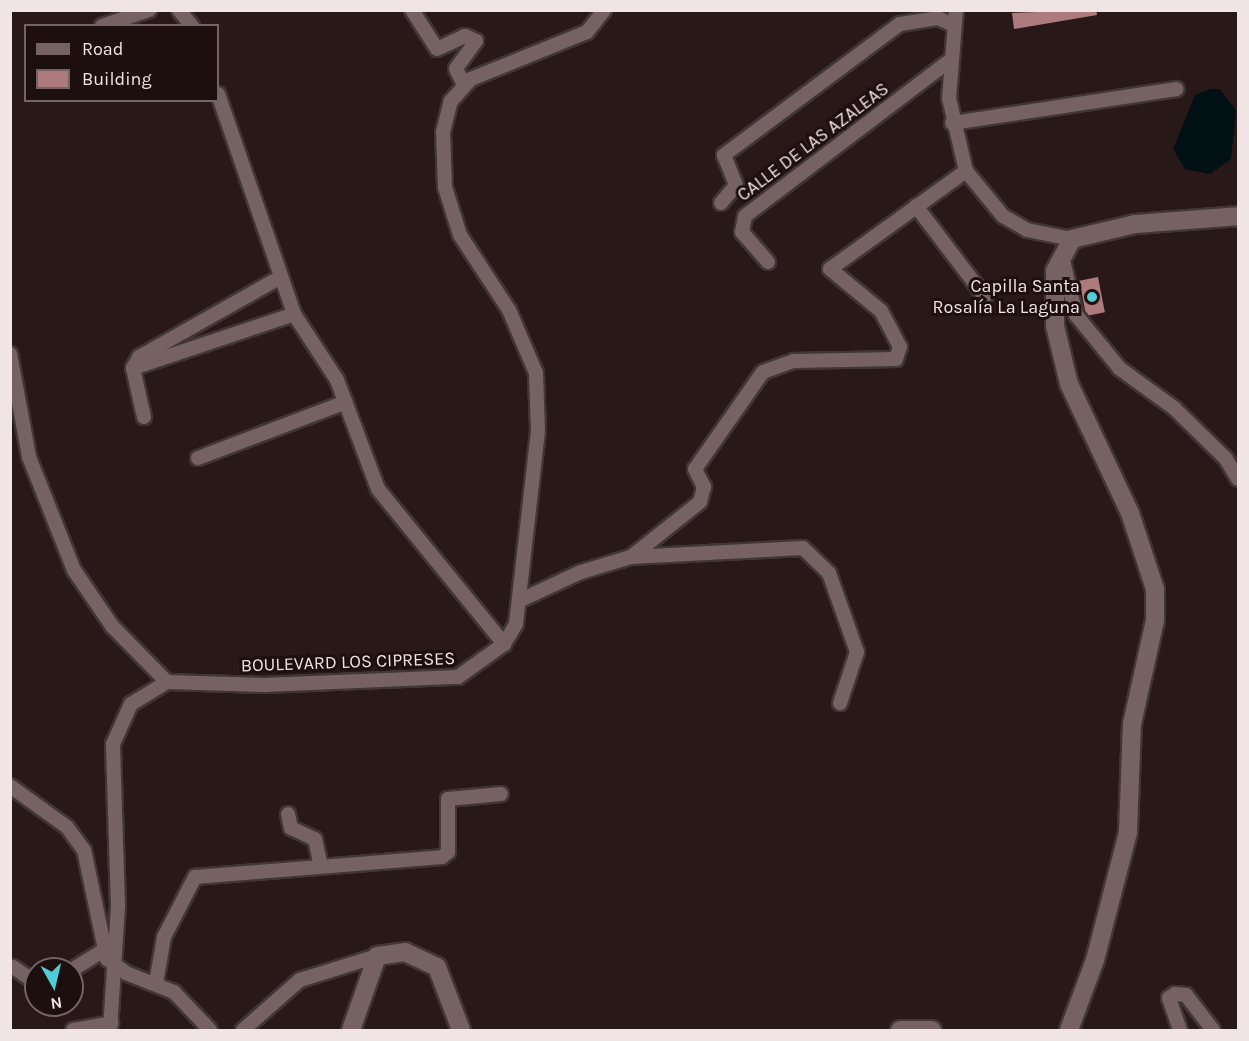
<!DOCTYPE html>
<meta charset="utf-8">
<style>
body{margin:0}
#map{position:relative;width:1249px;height:1041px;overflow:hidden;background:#281818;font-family:Karla,sans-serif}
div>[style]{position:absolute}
.water>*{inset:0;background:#011113}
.building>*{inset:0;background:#ad7b7d;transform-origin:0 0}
.roads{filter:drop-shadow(2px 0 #413535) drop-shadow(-2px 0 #413535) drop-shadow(0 2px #413535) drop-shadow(0 -2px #413535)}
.street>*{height:14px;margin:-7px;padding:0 7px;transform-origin:7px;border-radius:7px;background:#766262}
.secondary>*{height:18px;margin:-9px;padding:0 9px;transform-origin:9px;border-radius:9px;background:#766262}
.dots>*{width:16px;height:16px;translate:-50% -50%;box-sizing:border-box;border:3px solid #1e0f0f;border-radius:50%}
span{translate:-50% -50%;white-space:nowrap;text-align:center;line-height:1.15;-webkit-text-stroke:6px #1e0f0f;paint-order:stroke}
.street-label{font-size:18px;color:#f0e4e4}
.poi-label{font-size:18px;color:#f0e4e4}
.right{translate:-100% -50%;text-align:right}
.frame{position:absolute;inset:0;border:12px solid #f0e4e4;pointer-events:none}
.legend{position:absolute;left:24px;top:24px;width:195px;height:78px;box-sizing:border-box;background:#1e0f0f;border:2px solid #726464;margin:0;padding:8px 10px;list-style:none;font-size:18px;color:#f0e4e4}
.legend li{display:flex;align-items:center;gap:12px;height:30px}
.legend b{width:30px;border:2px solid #726464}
.north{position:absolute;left:24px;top:957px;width:60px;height:60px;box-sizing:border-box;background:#1e0f0f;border:2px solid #726464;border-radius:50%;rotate:172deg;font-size:16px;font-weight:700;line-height:24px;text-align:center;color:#f0e4e4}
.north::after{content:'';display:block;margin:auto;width:21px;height:27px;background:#52ccd6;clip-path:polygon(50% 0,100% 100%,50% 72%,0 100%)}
</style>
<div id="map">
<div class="water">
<div style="clip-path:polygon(1210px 89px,1220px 89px,1236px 111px,1231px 159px,1210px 174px,1185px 169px,1173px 149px,1195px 95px)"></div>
</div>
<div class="building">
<div style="clip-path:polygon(1096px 10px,1097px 15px,1014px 29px,1012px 13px)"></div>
<div style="left:1098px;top:277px;width:36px;height:19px;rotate:79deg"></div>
</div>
<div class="roads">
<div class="street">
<div style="left:179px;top:10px;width:21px;rotate:51deg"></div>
<div style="left:412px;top:10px;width:46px;rotate:57.3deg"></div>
<div style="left:437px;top:49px;width:31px;rotate:-25deg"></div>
<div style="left:465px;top:36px;width:12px;rotate:24deg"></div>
<div style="left:476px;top:41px;width:34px;rotate:126deg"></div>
<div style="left:456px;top:69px;width:18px;rotate:63deg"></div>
<div style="left:956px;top:10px;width:88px;rotate:94.5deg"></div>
<div style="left:949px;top:98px;width:75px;rotate:76.9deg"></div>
<div style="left:966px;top:171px;width:58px;rotate:50.6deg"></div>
<div style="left:1003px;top:216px;width:28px;rotate:30deg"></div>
<div style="left:1027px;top:230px;width:46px;rotate:11.3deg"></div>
<div style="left:102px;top:26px;width:50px;rotate:-18.8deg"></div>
<div style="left:218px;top:94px;width:233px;rotate:70.9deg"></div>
<div style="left:294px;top:314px;width:79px;rotate:56.9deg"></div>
<div style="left:337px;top:380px;width:116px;rotate:69.4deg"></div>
<div style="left:378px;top:489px;width:200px;rotate:50.9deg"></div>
<div style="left:952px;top:123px;width:227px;rotate:-8.6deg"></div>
<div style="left:721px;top:203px;width:23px;rotate:-50deg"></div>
<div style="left:736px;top:185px;width:32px;rotate:-112deg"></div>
<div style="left:724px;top:155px;width:219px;rotate:-36.7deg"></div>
<div style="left:900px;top:24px;width:38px;rotate:-9deg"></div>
<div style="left:938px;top:18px;width:17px;rotate:25deg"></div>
<div style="left:916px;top:206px;width:114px;rotate:52.8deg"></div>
<div style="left:1062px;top:256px;width:61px;rotate:76.7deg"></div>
<div style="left:1076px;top:315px;width:43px;rotate:50.7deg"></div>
<div style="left:1103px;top:348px;width:26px;rotate:51deg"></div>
<div style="left:1119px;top:368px;width:68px;rotate:36deg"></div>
<div style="left:1174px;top:408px;width:73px;rotate:44.4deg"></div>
<div style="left:1226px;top:459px;width:23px;rotate:59deg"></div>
<div style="left:768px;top:262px;width:40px;rotate:-131deg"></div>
<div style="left:742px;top:232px;width:16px;rotate:-79deg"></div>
<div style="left:745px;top:216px;width:256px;rotate:-37.2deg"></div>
<div style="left:10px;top:354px;width:105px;rotate:79.5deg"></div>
<div style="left:29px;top:457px;width:122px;rotate:68.3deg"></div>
<div style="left:74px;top:570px;width:68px;rotate:55.8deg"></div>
<div style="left:112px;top:626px;width:78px;rotate:45.5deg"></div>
<div style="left:133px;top:368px;width:170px;rotate:-18.5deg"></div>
<div style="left:144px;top:417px;width:50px;rotate:-102.7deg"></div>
<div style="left:133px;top:368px;width:13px;rotate:-61deg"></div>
<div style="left:139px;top:357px;width:161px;rotate:-29.4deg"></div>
<div style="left:198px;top:458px;width:158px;rotate:-20.7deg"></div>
<div style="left:631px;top:557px;width:88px;rotate:-38.6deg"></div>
<div style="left:700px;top:502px;width:16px;rotate:-75deg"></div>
<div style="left:704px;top:487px;width:20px;rotate:-117deg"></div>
<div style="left:695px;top:469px;width:118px;rotate:-55deg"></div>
<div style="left:763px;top:372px;width:33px;rotate:-20deg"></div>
<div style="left:794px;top:361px;width:102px;rotate:-1.1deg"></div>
<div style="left:896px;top:359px;width:13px;rotate:-72deg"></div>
<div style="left:900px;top:347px;width:41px;rotate:-117.8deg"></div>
<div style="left:881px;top:311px;width:66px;rotate:-140.5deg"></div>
<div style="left:830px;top:269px;width:168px;rotate:-35.8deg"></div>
<div style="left:523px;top:599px;width:64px;rotate:-25deg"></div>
<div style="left:581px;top:572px;width:52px;rotate:-16.7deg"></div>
<div style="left:631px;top:557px;width:172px;rotate:-3deg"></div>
<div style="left:803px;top:548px;width:36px;rotate:44deg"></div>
<div style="left:829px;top:573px;width:84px;rotate:70.5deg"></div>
<div style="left:857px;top:652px;width:54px;rotate:108.4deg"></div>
<div style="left:10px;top:786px;width:70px;rotate:35.7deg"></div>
<div style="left:67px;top:827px;width:29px;rotate:54deg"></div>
<div style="left:84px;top:850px;width:111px;rotate:78.1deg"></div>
<div style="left:107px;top:959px;width:24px;rotate:36deg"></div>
<div style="left:126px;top:973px;width:52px;rotate:21.6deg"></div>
<div style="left:174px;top:992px;width:52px;rotate:46.5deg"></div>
<div style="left:288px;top:814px;width:14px;rotate:78deg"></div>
<div style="left:291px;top:828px;width:26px;rotate:25deg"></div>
<div style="left:315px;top:839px;width:25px;rotate:78deg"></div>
<div style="left:13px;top:967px;width:28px;rotate:35deg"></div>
<div style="left:72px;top:970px;width:36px;rotate:-32deg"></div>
<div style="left:156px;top:983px;width:47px;rotate:-80.1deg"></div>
<div style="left:164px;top:937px;width:68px;rotate:-62.7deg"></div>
<div style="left:195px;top:877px;width:248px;rotate:-4.6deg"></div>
<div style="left:442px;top:857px;width:8px;rotate:-40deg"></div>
<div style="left:448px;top:852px;width:53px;rotate:-90deg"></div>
<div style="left:448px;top:799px;width:53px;rotate:-5.4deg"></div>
<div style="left:73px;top:1030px;width:39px;rotate:-10deg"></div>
<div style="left:110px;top:1030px;width:124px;rotate:-86.3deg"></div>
<div style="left:118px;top:906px;width:162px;rotate:-91.8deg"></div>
<div style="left:113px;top:744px;width:44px;rotate:-65.8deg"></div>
<div style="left:131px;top:704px;width:42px;rotate:-31.4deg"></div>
<div style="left:167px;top:682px;width:97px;rotate:1.8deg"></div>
<div style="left:264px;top:685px;width:194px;rotate:-2.4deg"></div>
<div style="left:458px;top:677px;width:57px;rotate:-35.7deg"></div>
<div style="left:504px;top:644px;width:23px;rotate:-59deg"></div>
<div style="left:516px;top:624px;width:194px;rotate:-83.5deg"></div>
<div style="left:538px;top:431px;width:58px;rotate:-92deg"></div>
<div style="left:536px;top:373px;width:69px;rotate:-113.2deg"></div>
<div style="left:509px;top:310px;width:90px;rotate:-123.2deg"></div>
<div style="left:460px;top:235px;width:50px;rotate:-107.4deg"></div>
<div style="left:445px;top:187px;width:55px;rotate:-92.1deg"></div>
<div style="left:443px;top:132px;width:32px;rotate:-76deg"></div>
<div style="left:451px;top:101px;width:30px;rotate:-48deg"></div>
<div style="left:471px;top:79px;width:125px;rotate:-22.1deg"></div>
<div style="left:587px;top:32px;width:28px;rotate:-52deg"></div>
<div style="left:243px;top:1030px;width:76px;rotate:-41.3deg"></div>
<div style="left:300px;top:980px;width:81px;rotate:-17.3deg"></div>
<div style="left:1180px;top:1030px;width:34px;rotate:-109deg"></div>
<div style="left:1169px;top:998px;width:7px;rotate:-34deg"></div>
<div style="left:1175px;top:994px;width:11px;rotate:5deg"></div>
<div style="left:1186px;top:995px;width:44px;rotate:52.4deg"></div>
</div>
<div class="secondary">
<div style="left:351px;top:1030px;width:78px;rotate:-70.6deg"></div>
<div style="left:377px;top:956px;width:28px;rotate:-8deg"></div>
<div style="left:405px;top:952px;width:35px;rotate:25deg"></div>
<div style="left:437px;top:967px;width:67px;rotate:69.1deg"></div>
<div style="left:900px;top:1030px;width:32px"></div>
<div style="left:1069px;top:1030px;width:75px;rotate:-69.6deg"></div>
<div style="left:1095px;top:960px;width:132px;rotate:-75.5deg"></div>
<div style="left:1128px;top:832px;width:108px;rotate:-87.9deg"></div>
<div style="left:1132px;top:724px;width:107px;rotate:-77.5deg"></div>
<div style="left:1155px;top:620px;width:31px;rotate:-90deg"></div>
<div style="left:1155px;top:589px;width:80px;rotate:-108.2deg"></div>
<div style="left:1130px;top:513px;width:143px;rotate:-115.3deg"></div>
<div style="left:1069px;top:384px;width:60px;rotate:-103.6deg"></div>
<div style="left:1055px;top:326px;width:55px;rotate:-90deg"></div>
<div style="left:1055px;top:271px;width:36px;rotate:-62deg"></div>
<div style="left:1072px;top:239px;width:65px;rotate:-13.4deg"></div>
<div style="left:1135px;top:224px;width:103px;rotate:-4.4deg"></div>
</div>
</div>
<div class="dots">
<div style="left:1092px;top:297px;background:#52ccd6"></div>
</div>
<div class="street-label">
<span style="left:813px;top:142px;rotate:-37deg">CALLE DE LAS AZALEAS</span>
<span style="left:348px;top:662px;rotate:-2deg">BOULEVARD LOS CIPRESES</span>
</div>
<div class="poi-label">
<span class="right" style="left:1080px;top:297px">Capilla Santa<br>Rosalía La Laguna</span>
</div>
<div class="frame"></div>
<ul class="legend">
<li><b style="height:8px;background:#766262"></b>Road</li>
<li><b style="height:16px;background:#ad7b7d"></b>Building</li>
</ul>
<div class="north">N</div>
</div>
